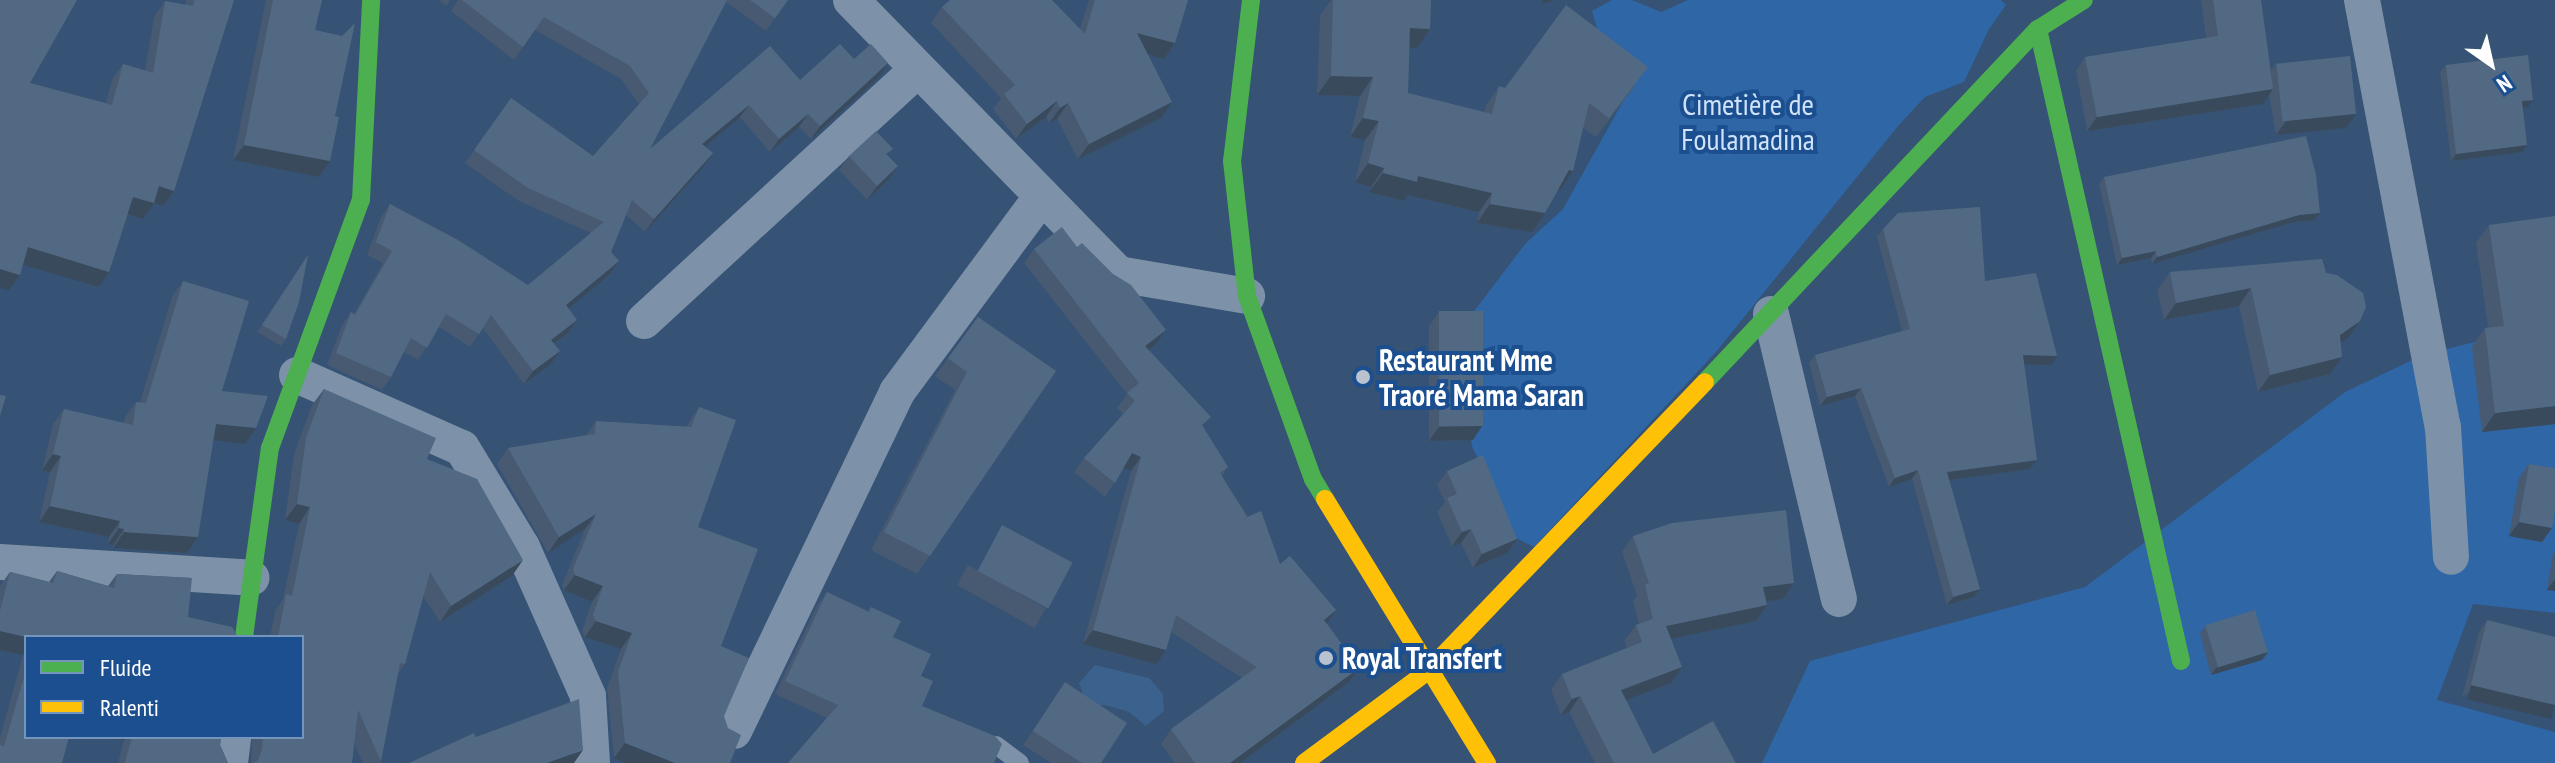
<!DOCTYPE html>
<meta charset="utf-8">
<style>
body{margin:0}
#map{position:relative;width:2555px;height:763px;overflow:hidden;background:#365274;font-family:"PT Sans Narrow",sans-serif}
div>[style]{position:absolute}
.green>*{inset:0;background:#2f66a5}
.water>*{inset:0;background:#3b618d}
.lane>*{height:18px;margin:-9px;padding:0 9px;transform-origin:9px;border-radius:9px;background:#7d92a8}
.street>*{height:36px;margin:-18px;padding:0 18px;transform-origin:18px;border-radius:18px;background:#7d92a8}
.fast>*{height:18px;margin:-9px;padding:0 9px;transform-origin:9px;border-radius:9px;background:#4caf50}
.slow>*{height:18px;margin:-9px;padding:0 9px;transform-origin:9px;border-radius:9px;background:#ffc107}
.wall>*{inset:0;background:#475a72;transform-origin:0 0}
.shaded-wall>*{inset:0;background:#394a5c;transform-origin:0 0}
.building>*{inset:0;background:#526984;transform-origin:0 0}
.dots>*{width:22px;height:22px;translate:-50% -50%;box-sizing:border-box;border:4px solid #1b4f8f;border-radius:50%}
span{translate:-50% -50%;white-space:nowrap;text-align:center;line-height:1.15;-webkit-text-stroke:8px #1b4f8f;paint-order:stroke}
.park-label{font-size:30px;color:#cfe3fa}
.poi-label{font-size:30px;color:#fff;font-weight:700}
.left{translate:0 -50%;text-align:left}
.legend{position:absolute;left:24px;top:635px;width:280px;height:104px;box-sizing:border-box;background:#1b4f8f;border:2px solid #7695bc;margin:0;padding:10px 14px;list-style:none;font-size:24px;color:#fff}
.legend li{display:flex;align-items:center;gap:16px;height:40px}
.legend b{width:40px;border:2px solid #7695bc}
.north{position:absolute;left:2451px;top:24px;width:80px;height:80px;-webkit-text-stroke:6px #1b4f8f;paint-order:stroke;rotate:146deg;font-size:22px;font-weight:700;line-height:32px;text-align:center;color:#fff}
.north::after{content:'';display:block;margin:auto;width:28px;height:36px;background:#fff;clip-path:polygon(50% 0,100% 100%,50% 72%,0 100%)}
</style>
<div id="map">
<div class="green">
<div style="clip-path:polygon(1612px 0,1632px 0,1661px 12px,1688px 0,2001px 0,2006px 5px,1989px 29px,1964px 82px,1925px 97px,1898px 126px,1716px 352px,1534px 547px,1516px 538px,1472px 446px,1463px 390px,1466px 322px,1525px 244px,1563px 209px,1641px 69px,1601px 42px,1592px 11px)"></div>
<div style="clip-path:polygon(2555px 328px,2555px 613px,2473px 604px,2437px 700px,2555px 732px,2555px 763px,1762px 763px,1810px 661px,2085px 587px,2345px 392px,2423px 355px,2510px 333px)"></div>
</div>
<div class="water">
<div style="clip-path:polygon(1095px 665px,1149px 678px,1163px 694px,1164px 711px,1146px 726px,1129px 712px,1105px 705px,1087px 706px,1079px 683px)"></div>
</div>
<div class="lane">
<div style="left:996px;top:745px;width:30px;rotate:37deg"></div>
</div>
<div class="street">
<div style="left:851px;top:0;width:383px;rotate:45.7deg"></div>
<div style="left:1118px;top:274px;width:131px;rotate:9.7deg"></div>
<div style="left:2362px;top:0;width:435px;rotate:79.3deg"></div>
<div style="left:2443px;top:427px;width:130px;rotate:86.5deg"></div>
<div style="left:1771px;top:314px;width:293px;rotate:76.6deg"></div>
<div style="left:644px;top:321px;width:372px;rotate:-42.6deg"></div>
<div style="left:297px;top:375px;width:180px;rotate:23.9deg"></div>
<div style="left:462px;top:448px;width:116px;rotate:58.8deg"></div>
<div style="left:522px;top:547px;width:163px;rotate:66.1deg"></div>
<div style="left:588px;top:696px;width:67px;rotate:86.6deg"></div>
<div style="left:0;top:562px;width:252px;rotate:3.6deg"></div>
<div style="left:734px;top:731px;width:376px;rotate:-64.3deg"></div>
<div style="left:897px;top:392px;width:244px;rotate:-53.5deg"></div>
<div style="left:230px;top:763px;width:26px;rotate:-83deg"></div>
</div>
<div class="fast">
<div style="left:1251px;top:0;width:162px;rotate:96.7deg"></div>
<div style="left:1232px;top:161px;width:136px;rotate:83.7deg"></div>
<div style="left:1247px;top:296px;width:195px;rotate:70.2deg"></div>
<div style="left:1313px;top:479px;width:23px;rotate:59deg"></div>
<div style="left:2038px;top:29px;width:648px;rotate:77.25deg"></div>
<div style="left:1705px;top:382px;width:485px;rotate:-46.7deg"></div>
<div style="left:2038px;top:29px;width:54px;rotate:-32.2deg"></div>
<div style="left:244px;top:637px;width:191px;rotate:-82.2deg"></div>
<div style="left:270px;top:448px;width:264px;rotate:-69.9deg"></div>
<div style="left:361px;top:200px;width:200px;rotate:-87.1deg"></div>
</div>
<div class="slow">
<div style="left:1325px;top:499px;width:310px;rotate:58.5deg"></div>
<div style="left:1304px;top:763px;width:154px;rotate:-36.6deg"></div>
<div style="left:1428px;top:671px;width:400px;rotate:-46.2deg"></div>
</div>
<div class="wall">
<div style="clip-path:polygon(186px 0,234px 0,174px 191px,163px 206px,154px 203px,143px 219px,128px 214px,109px 272px,99px 287px,23px 264px,20px 275px,9px 290px,30px 83px,106px 103px,112px 79px,123px 64px,145px 70px,154px 17px,165px 1px,185px 5px)"></div>
<div style="clip-path:polygon(266px 0,322px 0,315px 30px,335px 116px,330px 161px,319px 177px,233px 160px)"></div>
<div style="clip-path:polygon(439px 0,450px 0,446px 6px)"></div>
<div style="clip-path:polygon(458px 0,788px 0,766px 31px,726px 2px,650px 149px,800px 80px,854px 59px,880px 76px,811px 139px,799px 127px,770px 152px,740px 117px,705px 147px,713px 153px,704px 166px,645px 232px,626px 215px,611px 252px,619px 261px,610px 274px,568px 308px,577px 320px,568px 333px,554px 344px,551px 364px,524px 384px,483px 328px,470px 347px,439px 327px,418px 360px,404px 352px,391px 377px,382px 390px,327px 365px,342px 325px,351px 312px,354px 314px,383px 263px,367px 255px,381px 217px,390px 204px,528px 285px,591px 233px,519px 201px,465px 163px,511px 98px,593px 156px,639px 104px,621px 79px,535px 30px,514px 60px,451px 11px)"></div>
<div style="clip-path:polygon(1089px 0,1188px 0,1175px 43px,1164px 59px,1148px 54px,1161px 118px,1078px 159px,1057px 119px,1049px 123px,1046px 117px,1016px 139px,993px 109px,1001px 98px,931px 23px,942px 7px,1080px 29px)"></div>
<div style="clip-path:polygon(1331px 0,1431px 0,1430px 29px,1417px 48px,1409px 48px,1408px 93px,1484px 112px,1486px 105px,1499px 86px,1505px 88px,1635px 86px,1596px 137px,1583px 128px,1560px 190px,1558px 190px,1545px 213px,1532px 232px,1477px 223px,1479px 212px,1408px 195px,1404px 201px,1369px 192px,1371px 187px,1355px 182px,1365px 140px,1350px 137px,1360px 96px,1317px 95px,1320px 15px)"></div>
<div style="clip-path:polygon(2201px 0,2261px 0,2271px 71px,2276px 63px,2356px 114px,2346px 128px,2276px 135px,2269px 95px,2263px 104px,2087px 131px,2076px 71px,2085px 57px,2206px 38px)"></div>
<div style="clip-path:polygon(2446px 65px,2533px 100px,2528px 107px,2523px 107px,2522px 152px,2451px 161px,2440px 72px)"></div>
<div style="clip-path:polygon(849px 156px,888px 156px,898px 166px,888px 180px,867px 200px,839px 170px)"></div>
<div style="clip-path:polygon(2104px 177px,2320px 213px,2315px 220px,2294px 222px,2152px 264px,2151px 258px,2117px 265px,2099px 184px)"></div>
<div style="clip-path:polygon(2489px 225px,2555px 424px,2482px 432px,2472px 347px,2485px 328px,2488px 327px,2476px 243px)"></div>
<div style="clip-path:polygon(1883px 229px,1985px 281px,2051px 365px,2024px 364px,2037px 460px,2030px 469px,1949px 480px,1980px 589px,1974px 597px,1947px 605px,1912px 479px,1889px 487px,1855px 396px,1820px 406px,1809px 363px,1815px 355px,1902px 331px,1877px 237px)"></div>
<div style="clip-path:polygon(1077px 247px,1166px 330px,1156px 344px,1148px 350px,1203px 428px,1228px 467px,1222px 477px,1280px 564px,1336px 610px,1327px 623px,1359px 668px,1349px 682px,1240px 763px,1175px 763px,1161px 744px,1171px 729px,1242px 678px,1171px 632px,1156px 664px,1083px 644px,1131px 471px,1124px 468px,1105px 497px,1074px 472px,1084px 458px,1123px 414px,1117px 408px,1127px 394px,1024px 263px,1034px 249px)"></div>
<div style="clip-path:polygon(308px 255px,286px 339px,281px 346px,257px 332px)"></div>
<div style="clip-path:polygon(2322px 259px,2348px 338px,2341px 343px,2330px 374px,2258px 392px,2239px 306px,2164px 320px,2157px 290px,2170px 272px)"></div>
<div style="clip-path:polygon(183px 281px,222px 391px,245px 444px,213px 440px,198px 537px,187px 553px,113px 548px,113px 545px,108px 544px,109px 537px,39px 522px,50px 472px,42px 470px,53px 424px,64px 409px,124px 423px,125px 417px,136px 402px,140px 402px,172px 297px)"></div>
<div style="clip-path:polygon(1439px 312px,1482px 426px,1473px 440px,1429px 441px,1429px 326px)"></div>
<div style="clip-path:polygon(978px 317px,1056px 371px,917px 574px,871px 550px,955px 390px,935px 376px)"></div>
<div style="clip-path:polygon(324px 389px,427px 459px,512px 576px,440px 622px,423px 596px,405px 664px,398px 674px,381px 761px,380px 763px,363px 763px,354px 743px,352px 763px,251px 763px,252px 737px,302px 737px,302px 637px,270px 637px,275px 611px,283px 599px,299px 524px,285px 520px,294px 454px,312px 405px)"></div>
<div style="clip-path:polygon(699px 407px,698px 527px,721px 646px,614px 758px,607px 688px,621px 649px,585px 637px,582px 631px,592px 602px,564px 590px,562px 585px,585px 529px,548px 553px,497px 464px,508px 448px,586px 435px,596px 421px,686px 427px)"></div>
<div style="clip-path:polygon(2529px 464px,2542px 542px,2509px 536px,2519px 478px)"></div>
<div style="clip-path:polygon(1447px 471px,1507px 553px,1473px 568px,1461px 543px,1452px 546px,1437px 512px,1445px 502px,1437px 485px)"></div>
<div style="clip-path:polygon(1633px 536px,1794px 583px,1783px 599px,1766px 601px,1756px 621px,1671px 638px,1671px 683px,1626px 700px,1653px 754px,1736px 763px,1595px 763px,1569px 712px,1561px 715px,1551px 690px,1562px 674px,1627px 648px,1624px 641px,1636px 625px,1639px 624px,1633px 601px,1637px 596px,1622px 552px)"></div>
<div style="clip-path:polygon(2555px 551px,2555px 591px,2547px 590px,2553px 554px)"></div>
<div style="left:968px;top:565px;width:89px;height:23px;rotate:29deg"></div>
<div style="clip-path:polygon(57px 571px,108px 586px,117px 574px,192px 578px,26px 637px,26px 737px,0 763px,0 737px,23px 655px,0 650px,0 586px,10px 572px,49px 582px)"></div>
<div style="clip-path:polygon(827px 592px,868px 611px,871px 607px,893px 637px,827px 718px,775px 694px,817px 606px)"></div>
<div style="clip-path:polygon(2487px 620px,2555px 637px,2462px 697px,2479px 632px)"></div>
<div style="clip-path:polygon(2206px 626px,2268px 652px,2262px 660px,2211px 675px,2200px 633px)"></div>
<div style="clip-path:polygon(1065px 682px,1101px 763px,1051px 763px,1023px 745px)"></div>
<div style="clip-path:polygon(103px 737px,221px 737px,220px 745px,228px 763px,118px 763px,124px 740px)"></div>
</div>
<div class="shaded-wall">
<div style="clip-path:polygon(1543px 0,1555px 0,1541px 4px)"></div>
<div style="clip-path:polygon(1410px 28px,1430px 29px,1417px 48px,1397px 48px)"></div>
<div style="clip-path:polygon(1137px 33px,1175px 43px,1164px 59px,1126px 48px)"></div>
<div style="clip-path:polygon(888px 63px,880px 76px,811px 139px,820px 126px)"></div>
<div style="clip-path:polygon(1331px 76px,1373px 77px,1360px 96px,1317px 95px)"></div>
<div style="clip-path:polygon(2273px 89px,2263px 104px,2087px 131px,2097px 117px)"></div>
<div style="clip-path:polygon(2533px 100px,2528px 107px,2517px 108px,2522px 101px)"></div>
<div style="clip-path:polygon(1057px 101px,1046px 117px,1016px 139px,1027px 124px)"></div>
<div style="clip-path:polygon(1172px 102px,1161px 118px,1078px 159px,1089px 144px)"></div>
<div style="clip-path:polygon(1068px 103px,1057px 119px,1049px 123px,1060px 108px)"></div>
<div style="clip-path:polygon(749px 105px,740px 117px,693px 157px,702px 144px)"></div>
<div style="clip-path:polygon(808px 114px,799px 127px,770px 152px,779px 139px)"></div>
<div style="clip-path:polygon(2356px 114px,2346px 128px,2276px 135px,2286px 121px)"></div>
<div style="clip-path:polygon(1363px 118px,1379px 121px,1365px 140px,1350px 137px)"></div>
<div style="clip-path:polygon(244px 145px,330px 161px,319px 177px,233px 160px)"></div>
<div style="clip-path:polygon(2527px 145px,2522px 152px,2451px 161px,2456px 154px)"></div>
<div style="clip-path:polygon(713px 153px,704px 166px,645px 232px,654px 219px)"></div>
<div style="clip-path:polygon(1368px 163px,1384px 168px,1371px 187px,1355px 182px)"></div>
<div style="clip-path:polygon(898px 166px,888px 180px,867px 200px,877px 186px)"></div>
<div style="clip-path:polygon(1569px 170px,1573px 171px,1560px 190px,1555px 189px)"></div>
<div style="clip-path:polygon(1383px 173px,1418px 176px,1492px 193px,1479px 212px,1408px 195px,1404px 201px,1369px 192px)"></div>
<div style="clip-path:polygon(159px 186px,174px 191px,163px 206px,148px 201px)"></div>
<div style="clip-path:polygon(133px 197px,154px 203px,143px 219px,122px 212px)"></div>
<div style="clip-path:polygon(1490px 204px,1545px 213px,1532px 232px,1477px 223px)"></div>
<div style="clip-path:polygon(2320px 213px,2315px 220px,2294px 222px,2152px 264px,2157px 257px,2299px 215px)"></div>
<div style="clip-path:polygon(28px 247px,109px 272px,99px 287px,17px 263px)"></div>
<div style="clip-path:polygon(2156px 251px,2151px 258px,2117px 265px,2122px 258px)"></div>
<div style="clip-path:polygon(619px 261px,610px 274px,557px 318px,566px 305px)"></div>
<div style="clip-path:polygon(0 269px,20px 275px,9px 290px,0 288px)"></div>
<div style="clip-path:polygon(2251px 288px,2239px 306px,2164px 320px,2176px 303px)"></div>
<div style="clip-path:polygon(577px 320px,568px 333px,542px 352px,551px 340px)"></div>
<div style="clip-path:polygon(2360px 321px,2348px 338px,2328px 352px,2340px 335px)"></div>
<div style="clip-path:polygon(1166px 330px,1156px 344px,1135px 361px,1145px 346px)"></div>
<div style="clip-path:polygon(560px 351px,551px 364px,524px 384px,533px 371px)"></div>
<div style="clip-path:polygon(2023px 355px,2057px 356px,2051px 365px,2017px 364px)"></div>
<div style="clip-path:polygon(2342px 357px,2330px 374px,2258px 392px,2270px 375px)"></div>
<div style="clip-path:polygon(1861px 388px,1855px 396px,1820px 406px,1827px 397px)"></div>
<div style="clip-path:polygon(2555px 406px,2555px 424px,2482px 432px,2495px 413px)"></div>
<div style="clip-path:polygon(216px 424px,256px 428px,245px 444px,205px 439px)"></div>
<div style="clip-path:polygon(1482px 426px,1473px 440px,1429px 441px,1439px 427px)"></div>
<div style="clip-path:polygon(1132px 453px,1141px 457px,1131px 471px,1122px 467px)"></div>
<div style="clip-path:polygon(53px 454px,61px 456px,50px 472px,42px 470px)"></div>
<div style="clip-path:polygon(2037px 460px,2030px 469px,1941px 481px,1947px 472px)"></div>
<div style="clip-path:polygon(1918px 470px,1912px 479px,1889px 487px,1895px 478px)"></div>
<div style="clip-path:polygon(297px 504px,310px 507px,299px 524px,285px 520px)"></div>
<div style="clip-path:polygon(50px 506px,120px 521px,109px 537px,39px 522px)"></div>
<div style="clip-path:polygon(596px 514px,585px 529px,548px 553px,559px 537px)"></div>
<div style="clip-path:polygon(2519px 522px,2552px 528px,2542px 542px,2509px 536px)"></div>
<div style="clip-path:polygon(119px 528px,124px 529px,113px 545px,108px 544px)"></div>
<div style="clip-path:polygon(1471px 529px,1461px 543px,1452px 546px,1462px 532px)"></div>
<div style="clip-path:polygon(124px 532px,198px 537px,187px 553px,113px 548px)"></div>
<div style="clip-path:polygon(1517px 539px,1507px 553px,1473px 568px,1482px 554px)"></div>
<div style="clip-path:polygon(523px 560px,512px 576px,440px 622px,451px 606px)"></div>
<div style="clip-path:polygon(575px 575px,603px 586px,592px 602px,564px 590px)"></div>
<div style="clip-path:polygon(2555px 579px,2555px 591px,2547px 590px)"></div>
<div style="clip-path:polygon(1794px 583px,1783px 599px,1752px 603px,1763px 587px)"></div>
<div style="clip-path:polygon(1980px 589px,1974px 597px,1947px 605px,1953px 597px)"></div>
<div style="clip-path:polygon(1767px 605px,1756px 621px,1655px 642px,1666px 626px)"></div>
<div style="clip-path:polygon(1336px 610px,1326px 625px,1324px 620px)"></div>
<div style="clip-path:polygon(596px 621px,632px 633px,621px 649px,585px 637px)"></div>
<div style="clip-path:polygon(1093px 630px,1166px 650px,1156px 664px,1083px 644px)"></div>
<div style="clip-path:polygon(0 631px,26px 637px,26px 652px,23px 655px,0 650px)"></div>
<div style="clip-path:polygon(2268px 652px,2262px 660px,2211px 675px,2216px 668px)"></div>
<div style="clip-path:polygon(1682px 667px,1671px 683px,1610px 706px,1621px 690px)"></div>
<div style="clip-path:polygon(1359px 668px,1349px 682px,1240px 763px,1230px 763px)"></div>
<div style="left:2471px;top:685px;width:86px;height:15px;rotate:13deg"></div>
<div style="clip-path:polygon(1580px 696px,1569px 712px,1561px 715px,1572px 699px)"></div>
<div style="clip-path:polygon(103px 737px,127px 737px,124px 740px)"></div>
<div style="clip-path:polygon(625px 743px,675px 763px,625px 763px,614px 758px)"></div>
<div style="clip-path:polygon(583px 750px,574px 763px,547px 763px)"></div>
</div>
<div class="building">
<div style="clip-path:polygon(0 0,77px 0,30px 83px,112px 105px,123px 64px,153px 73px,165px 1px,193px 6px,194px 0,234px 0,174px 191px,159px 186px,154px 203px,133px 197px,109px 272px,28px 247px,20px 275px,0 269px)"></div>
<div style="clip-path:polygon(273px 0,322px 0,315px 30px,342px 36px,355px 23px,335px 116px,339px 117px,330px 161px,244px 145px)"></div>
<div style="clip-path:polygon(462px 0,727px 0,650px 149px,770px 46px,800px 80px,840px 44px,854px 59px,871px 44px,888px 63px,820px 126px,808px 114px,779px 139px,749px 105px,702px 144px,713px 153px,654px 219px,632px 200px,611px 252px,619px 261px,566px 305px,577px 320px,551px 340px,560px 351px,533px 371px,491px 315px,479px 334px,446px 314px,427px 348px,411px 338px,391px 377px,336px 353px,351px 312px,355px 315px,392px 251px,376px 242px,390px 204px,458px 240px,528px 285px,604px 222px,528px 188px,474px 150px,511px 98px,593px 156px,649px 93px,630px 66px,544px 17px,523px 47px)"></div>
<div style="clip-path:polygon(750px 0,788px 0,775px 18px)"></div>
<div style="clip-path:polygon(950px 0,1052px 0,1085px 34px,1095px 0,1188px 0,1175px 43px,1137px 33px,1172px 102px,1089px 144px,1068px 103px,1060px 108px,1057px 101px,1027px 124px,1004px 94px,1015px 85px,942px 7px)"></div>
<div style="clip-path:polygon(1333px 0,1431px 0,1430px 29px,1410px 28px,1408px 93px,1492px 114px,1499px 86px,1505px 88px,1566px 5px,1648px 67px,1609px 118px,1589px 103px,1573px 171px,1569px 170px,1545px 213px,1490px 204px,1492px 193px,1418px 176px,1417px 182px,1383px 173px,1384px 168px,1368px 163px,1379px 121px,1363px 118px,1373px 77px,1331px 76px)"></div>
<div style="clip-path:polygon(2213px 0,2261px 0,2273px 89px,2097px 117px,2085px 57px,2218px 36px)"></div>
<div style="clip-path:polygon(2528px 55px,2533px 100px,2522px 101px,2527px 145px,2456px 154px,2446px 65px)"></div>
<div style="left:2350px;top:56px;width:58px;height:74px;rotate:84deg"></div>
<div style="clip-path:polygon(876px 131px,893px 149px,886px 154px,898px 166px,877px 186px,849px 156px)"></div>
<div style="clip-path:polygon(2306px 136px,2316px 175px,2320px 213px,2299px 215px,2157px 257px,2156px 251px,2122px 258px,2104px 177px)"></div>
<div style="clip-path:polygon(1980px 207px,1985px 281px,2036px 273px,2057px 356px,2023px 355px,2037px 460px,1947px 472px,1980px 589px,1953px 597px,1918px 470px,1895px 478px,1861px 388px,1827px 397px,1815px 355px,1910px 329px,1883px 229px,1898px 213px)"></div>
<div style="clip-path:polygon(2555px 216px,2555px 406px,2495px 413px,2485px 328px,2504px 326px,2489px 225px)"></div>
<div style="clip-path:polygon(1062px 227px,1077px 247px,1082px 243px,1113px 274px,1131px 285px,1166px 330px,1145px 346px,1211px 417px,1202px 425px,1228px 467px,1220px 473px,1247px 517px,1261px 511px,1280px 564px,1290px 556px,1336px 610px,1324px 620px,1359px 668px,1230px 763px,1195px 763px,1171px 729px,1257px 667px,1176px 615px,1166px 650px,1093px 630px,1141px 457px,1132px 453px,1115px 483px,1084px 458px,1135px 401px,1127px 393px,1139px 383px,1034px 249px)"></div>
<div style="clip-path:polygon(308px 255px,299px 302px,286px 339px,262px 325px)"></div>
<div style="clip-path:polygon(2322px 259px,2326px 273px,2337px 275px,2363px 293px,2366px 307px,2360px 321px,2340px 335px,2342px 357px,2270px 375px,2251px 288px,2176px 303px,2170px 272px)"></div>
<div style="clip-path:polygon(183px 281px,249px 301px,222px 391px,268px 396px,256px 428px,216px 424px,198px 537px,124px 532px,124px 529px,119px 528px,120px 521px,50px 506px,61px 456px,53px 454px,64px 409px,133px 425px,136px 402px,146px 403px)"></div>
<div style="left:1483px;top:311px;width:115px;height:44px;rotate:90deg"></div>
<div style="clip-path:polygon(978px 317px,1056px 371px,930px 556px,884px 532px,967px 372px,948px 358px)"></div>
<div style="clip-path:polygon(324px 389px,436px 438px,427px 459px,477px 479px,523px 560px,451px 606px,430px 572px,405px 664px,400px 663px,381px 761px,358px 710px,352px 763px,253px 763px,258px 760px,262px 750px,263px 737px,302px 737px,302px 637px,278px 637px,286px 594px,292px 596px,310px 507px,297px 504px,306px 438px)"></div>
<div style="clip-path:polygon(0 395px,6px 396px,0 416px)"></div>
<div style="clip-path:polygon(699px 407px,736px 420px,698px 527px,758px 549px,721px 646px,749px 658px,724px 716px,728px 728px,741px 735px,730px 763px,675px 763px,625px 743px,618px 672px,632px 633px,596px 621px,593px 615px,603px 586px,575px 575px,573px 569px,596px 514px,559px 537px,508px 448px,595px 434px,596px 421px,691px 427px)"></div>
<div style="clip-path:polygon(1483px 455px,1517px 539px,1482px 554px,1471px 529px,1462px 532px,1447px 498px,1457px 494px,1447px 471px)"></div>
<div style="clip-path:polygon(2529px 464px,2555px 468px,2555px 510px,2552px 528px,2519px 522px)"></div>
<div style="clip-path:polygon(1786px 510px,1794px 583px,1763px 587px,1767px 605px,1666px 626px,1682px 667px,1621px 690px,1653px 754px,1713px 721px,1736px 763px,1614px 763px,1580px 696px,1572px 699px,1562px 674px,1642px 642px,1636px 625px,1653px 619px,1645px 585px,1649px 583px,1633px 536px,1672px 523px)"></div>
<div style="left:1002px;top:525px;width:80px;height:52px;rotate:28deg"></div>
<div style="clip-path:polygon(57px 571px,114px 588px,117px 574px,192px 578px,188px 617px,232px 627px,238px 637px,26px 637px,0 631px,0 611px,10px 572px,53px 583px)"></div>
<div style="clip-path:polygon(827px 592px,869px 612px,871px 607px,901px 621px,893px 637px,931px 654px,921px 676px,933px 681px,922px 706px,995px 736px,1002px 744px,994px 763px,788px 763px,838px 705px,785px 681px)"></div>
<div style="left:2255px;top:610px;width:44px;height:52px;rotate:73deg"></div>
<div style="clip-path:polygon(2487px 620px,2555px 637px,2555px 705px,2471px 685px)"></div>
<div style="clip-path:polygon(26px 670px,26px 737px,69px 737px,62px 763px,0 763px,0 745px,4px 746px)"></div>
<div style="clip-path:polygon(1065px 682px,1127px 723px,1101px 763px,1082px 763px,1033px 731px)"></div>
<div style="clip-path:polygon(579px 699px,583px 750px,547px 763px,409px 763px,474px 733px,476px 737px)"></div>
<div style="clip-path:polygon(132px 737px,221px 737px,220px 745px,228px 763px,125px 763px)"></div>
</div>
<div class="dots">
<div style="left:1363px;top:377px;background:#b9c2ce"></div>
<div style="left:1326px;top:658px;background:#b9c2ce"></div>
</div>
<div class="park-label">
<span style="left:1748px;top:121px">Cimetière de<br>Foulamadina</span>
</div>
<div class="poi-label">
<span class="left" style="left:1379px;top:377px">Restaurant Mme<br>Traoré Mama Saran</span>
<span class="left" style="left:1342px;top:658px">Royal Transfert</span>
</div>
<ul class="legend">
<li><b style="height:10px;background:#4caf50"></b>Fluide</li>
<li><b style="height:10px;background:#ffc107"></b>Ralenti</li>
</ul>
<div class="north">N</div>
</div>
